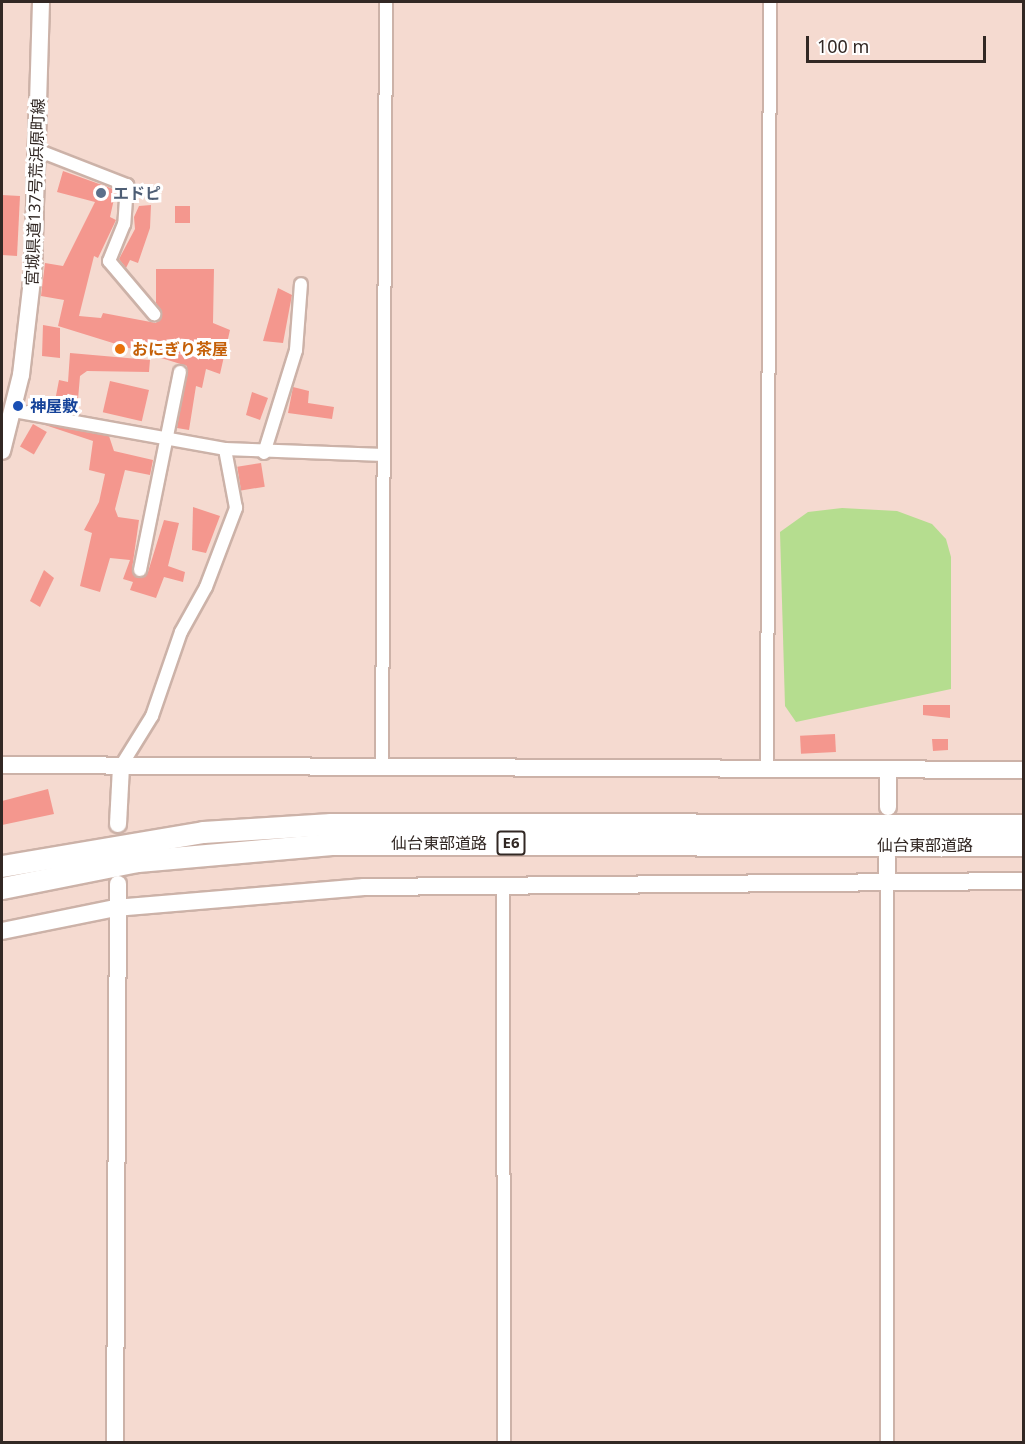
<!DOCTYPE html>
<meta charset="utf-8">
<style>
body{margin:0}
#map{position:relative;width:1025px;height:1444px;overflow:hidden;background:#f5dad0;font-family:"Noto Sans","Noto Sans JP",sans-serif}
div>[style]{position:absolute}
.green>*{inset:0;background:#b5dd8f}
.building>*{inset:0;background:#f4978e;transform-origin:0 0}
.roads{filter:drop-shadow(2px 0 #ccb2a8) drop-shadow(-2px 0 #ccb2a8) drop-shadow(0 2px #ccb2a8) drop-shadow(0 -2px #ccb2a8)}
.street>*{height:12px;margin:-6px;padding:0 6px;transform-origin:6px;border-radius:6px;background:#fff}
.secondary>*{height:16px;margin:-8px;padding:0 8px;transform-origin:8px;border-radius:8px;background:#fff}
.highway>*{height:21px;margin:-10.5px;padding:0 10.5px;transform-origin:10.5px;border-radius:10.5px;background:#fff}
.dots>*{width:16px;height:16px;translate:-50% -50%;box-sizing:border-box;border:3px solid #fff;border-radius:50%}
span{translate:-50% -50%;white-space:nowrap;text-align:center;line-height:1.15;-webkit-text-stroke:6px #fff;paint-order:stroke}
.shield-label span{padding:2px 4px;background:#fff;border:2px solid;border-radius:4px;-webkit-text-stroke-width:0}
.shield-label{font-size:15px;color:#322824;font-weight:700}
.street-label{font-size:16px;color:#322824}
.service-label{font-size:16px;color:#4e5e75;font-weight:700}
.left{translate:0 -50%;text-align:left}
.food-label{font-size:16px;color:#c56008;font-weight:700}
.transit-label{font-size:16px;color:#164399;font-weight:700}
.frame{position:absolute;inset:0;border:3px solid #322824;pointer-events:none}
.scale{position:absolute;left:806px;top:36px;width:180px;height:27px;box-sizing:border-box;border:3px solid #322824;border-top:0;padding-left:8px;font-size:18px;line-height:21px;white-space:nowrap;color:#322824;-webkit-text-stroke:4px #fff;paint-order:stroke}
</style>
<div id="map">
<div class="green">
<div style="clip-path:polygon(842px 508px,897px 511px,932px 524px,946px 539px,951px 557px,951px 689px,796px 722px,785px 706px,780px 532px,808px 512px)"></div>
</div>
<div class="building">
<div style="clip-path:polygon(63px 171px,116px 190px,110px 217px,116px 220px,98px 258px,94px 256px,79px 316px,101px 318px,103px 313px,156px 323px,162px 313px,156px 303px,156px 269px,214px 269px,213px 323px,230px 330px,220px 374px,206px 369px,202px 388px,196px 386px,189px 430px,177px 428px,187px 366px,58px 326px,64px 300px,41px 296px,45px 263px,63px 266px,95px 202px,57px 192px)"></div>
<div style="clip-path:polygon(2px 195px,20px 196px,17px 256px,2px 255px)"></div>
<div style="clip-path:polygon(151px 205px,150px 228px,138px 263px,130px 260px,126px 268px,119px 259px,135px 229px,134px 217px,139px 206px)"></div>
<div style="left:175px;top:206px;width:15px;height:17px"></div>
<div style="clip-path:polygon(278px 288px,292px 295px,283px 343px,263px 341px)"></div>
<div style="clip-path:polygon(43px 325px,60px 328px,60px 358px,42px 356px)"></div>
<div style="clip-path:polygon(70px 353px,150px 360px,149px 372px,87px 371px,80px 376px,77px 411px,54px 406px,59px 380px,68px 382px)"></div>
<div style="left:110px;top:381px;width:40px;height:32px;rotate:13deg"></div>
<div style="clip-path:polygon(293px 387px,309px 391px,308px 403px,334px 407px,332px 419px,288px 413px)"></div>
<div style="clip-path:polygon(252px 392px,268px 398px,260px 420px,246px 415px)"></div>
<div style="left:33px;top:424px;width:16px;height:26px;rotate:30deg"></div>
<div style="clip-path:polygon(42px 424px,109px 436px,114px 451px,153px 460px,150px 475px,125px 470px,115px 509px,118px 517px,139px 520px,132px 569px,138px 578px,148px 572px,164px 520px,179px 523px,168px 566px,185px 572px,183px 582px,164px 577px,156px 598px,130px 590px,133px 582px,123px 579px,130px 560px,110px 558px,100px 592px,80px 586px,92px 533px,84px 530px,99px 502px,105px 474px,89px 470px,93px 441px)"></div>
<div style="left:261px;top:463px;width:24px;height:24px;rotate:81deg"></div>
<div style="clip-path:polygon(193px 507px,220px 516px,206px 553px,192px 550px)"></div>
<div style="clip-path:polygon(44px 570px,54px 578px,40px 607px,30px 601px)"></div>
<div style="clip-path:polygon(923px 705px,950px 705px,950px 718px,923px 715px)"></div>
<div style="left:835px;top:734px;width:18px;height:35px;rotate:87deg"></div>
<div style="clip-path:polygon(932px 739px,948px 739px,948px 750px,933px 751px)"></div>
<div style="clip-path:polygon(48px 789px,54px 814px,2px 825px,2px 801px)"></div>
</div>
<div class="roads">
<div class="street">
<div style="left:37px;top:150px;width:97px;rotate:21.3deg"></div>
<div style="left:127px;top:185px;width:39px;rotate:94deg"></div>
<div style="left:124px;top:224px;width:40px;rotate:112deg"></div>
<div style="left:109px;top:261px;width:70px;rotate:49.7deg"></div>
<div style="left:14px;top:411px;width:214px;rotate:10.2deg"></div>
<div style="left:225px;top:449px;width:159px;rotate:2.2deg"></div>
<div style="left:264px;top:453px;width:108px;rotate:-72.7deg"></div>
<div style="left:296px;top:350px;width:66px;rotate:-85.7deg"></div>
<div style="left:140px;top:570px;width:202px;rotate:-78.6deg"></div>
<div style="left:121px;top:766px;width:59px;rotate:-58.2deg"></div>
<div style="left:152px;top:716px;width:89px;rotate:-71deg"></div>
<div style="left:181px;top:632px;width:51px;rotate:-60.9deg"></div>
<div style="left:206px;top:587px;width:85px;rotate:-69.2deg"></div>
<div style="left:236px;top:508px;width:60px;rotate:-100.6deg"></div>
<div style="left:382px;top:767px;width:765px;rotate:-89.7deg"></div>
<div style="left:767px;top:768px;width:766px;rotate:-89.78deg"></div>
<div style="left:887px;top:881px;width:561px;rotate:90deg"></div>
<div style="left:503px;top:884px;width:558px;rotate:89.9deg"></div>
</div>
<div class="secondary">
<div style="left:2px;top:451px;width:78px;rotate:-76deg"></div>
<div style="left:21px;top:375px;width:104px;rotate:-83.4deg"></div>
<div style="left:33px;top:272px;width:270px;rotate:-88.3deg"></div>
<div style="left:2px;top:765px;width:1022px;rotate:0.28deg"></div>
<div style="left:888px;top:807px;width:38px;rotate:-90deg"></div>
<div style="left:118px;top:824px;width:58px;rotate:-87deg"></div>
<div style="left:887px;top:881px;width:24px;rotate:-90deg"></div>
<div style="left:2px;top:931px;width:115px;rotate:-11.5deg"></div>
<div style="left:115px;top:908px;width:250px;rotate:-4.8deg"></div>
<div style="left:364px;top:887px;width:660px;rotate:-0.52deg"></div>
<div style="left:115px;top:1442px;width:558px;rotate:-89.69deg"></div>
</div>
<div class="highway">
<div style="left:2px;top:866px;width:204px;rotate:-9.6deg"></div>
<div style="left:203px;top:832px;width:128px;rotate:-3.6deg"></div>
<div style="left:331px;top:824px;width:693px;rotate:0.08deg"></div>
<div style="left:2px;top:888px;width:138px;rotate:-11.3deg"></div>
<div style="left:137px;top:861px;width:196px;rotate:-5deg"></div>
<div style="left:332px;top:844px;width:692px;rotate:0.08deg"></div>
</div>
</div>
<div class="dots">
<div style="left:101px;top:193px;background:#5c6f8a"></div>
<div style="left:120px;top:349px;background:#e8710a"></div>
<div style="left:18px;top:406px;background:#1a4fb4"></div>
</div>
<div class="shield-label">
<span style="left:511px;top:843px">E6</span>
</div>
<div class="street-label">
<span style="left:35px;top:192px;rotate:-88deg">宮城県道137号荒浜原町線</span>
<span style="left:439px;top:843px">仙台東部道路</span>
<span style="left:925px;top:845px">仙台東部道路</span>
</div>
<div class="service-label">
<span class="left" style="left:113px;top:193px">エドピ</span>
</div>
<div class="food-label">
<span class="left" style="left:132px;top:349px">おにぎり茶屋</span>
</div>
<div class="transit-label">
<span class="left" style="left:30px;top:406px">神屋敷</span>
</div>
<div class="frame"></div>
<div class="scale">100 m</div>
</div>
